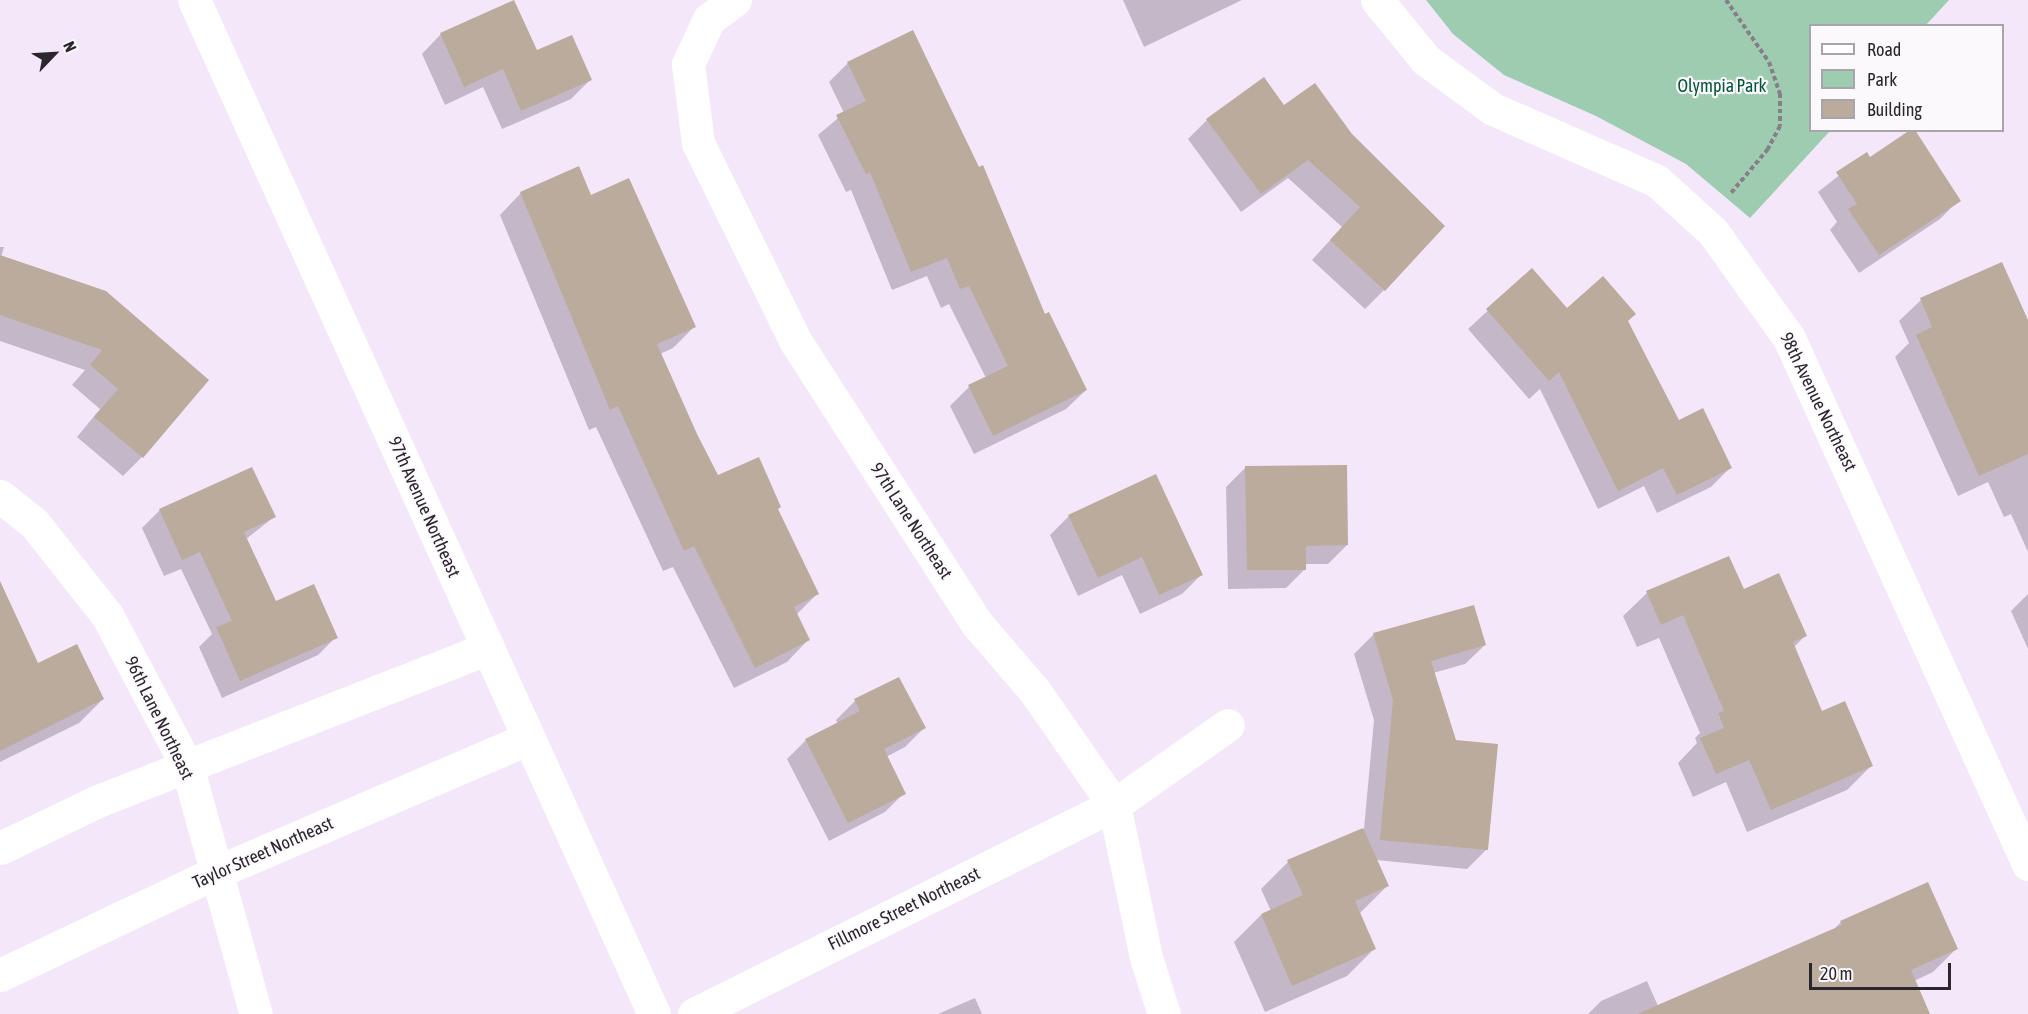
<!DOCTYPE html>
<style>
body{margin:0}
#map{position:relative;width:2028px;height:1014px;overflow:hidden;background:#f5e7fa;font-family:"Asap Condensed",sans-serif}
div>[style]{position:absolute}
.green>*{inset:0;background:#9dccb1}
.shadow>*{inset:0;background:#0003}
.building>*{inset:0;background:#bbab9c}
.path>*{height:4px;margin-top:-2px;transform-origin:0;background:repeating-linear-gradient(90deg,#877e8a 0 4.5px,transparent 0 7.5px)}
.minor>*{height:33px;margin:-16.5px;padding:0 16.5px;transform-origin:16.5px;border-radius:16.5px;background:#fff}
span{translate:-50% -50%;white-space:nowrap;text-align:center;line-height:1.15;-webkit-text-stroke:4.5px #fcf9fd;paint-order:stroke}
.park-label{font-size:18px;color:#025737}
.street-label{font-size:18px;color:#2b262d}
.legend{position:absolute;left:1809px;top:24px;width:195px;height:108px;box-sizing:border-box;background:#fcf9fd;border:2px solid #a8a5aa;margin:0;padding:8px 10px;list-style:none;font-size:18px;color:#2b262d}
.legend li{display:flex;align-items:center;gap:12px;height:30px}
.legend b{width:30px;border:2px solid #a8a5aa}
.north{position:absolute;left:24px;top:24px;width:60px;height:60px;-webkit-text-stroke:4px #fcf9fd;paint-order:stroke;rotate:65deg;font-size:16px;font-weight:700;line-height:24px;text-align:center;color:#2b262d}
.north::after{content:'';display:block;margin:auto;width:21px;height:27px;background:#2b262d;clip-path:polygon(50% 0,100% 100%,50% 72%,0 100%)}
.scale{position:absolute;left:1809px;top:963px;width:142px;height:27px;box-sizing:border-box;border:3px solid #2b262d;border-top:0;padding-left:8px;font-size:18px;line-height:21px;white-space:nowrap;color:#2b262d;-webkit-text-stroke:4px #fcf9fd;paint-order:stroke}
</style>
<div id="map">
<div class="green">
<div style="clip-path:polygon(1426px 0,1949px 0,1926px 25px,1810px 26px,1810px 130px,1830px 131px,1750px 218px,1686px 164px,1596px 116px,1504px 75px,1453px 34px)"></div>
</div>
<div class="shadow">
<div style="clip-path:polygon(1123px 0,1242px 0,1144px 47px)"></div>
<div style="clip-path:polygon(441px 34px,536px 52px,590px 80px,571px 99px,502px 129px,483px 87px,445px 105px,422px 54px)"></div>
<div style="clip-path:polygon(848px 63px,1044px 316px,1086px 390px,1066px 409px,974px 454px,950px 406px,969px 387px,986px 378px,949px 304px,941px 308px,927px 276px,892px 290px,851px 190px,846px 192px,818px 135px,844px 113px,829px 82px)"></div>
<div style="clip-path:polygon(1284px 107px,1351px 135px,1384px 290px,1365px 309px,1312px 260px,1342px 227px,1288px 178px,1241px 212px,1188px 139px,1207px 120px)"></div>
<div style="clip-path:polygon(1866px 154px,1870px 159px,1959px 200px,1940px 219px,1859px 273px,1830px 230px,1837px 222px,1818px 192px)"></div>
<div style="clip-path:polygon(521px 193px,590px 196px,695px 326px,673px 348px,660px 354px,696px 435px,718px 477px,777px 510px,817px 594px,796px 615px,808px 640px,787px 662px,734px 688px,673px 567px,663px 571px,596px 427px,589px 430px,500px 215px)"></div>
<div style="clip-path:polygon(0 247px,4px 247px,1px 257px,105px 292px,142px 457px,123px 476px,77px 437px,100px 409px,72px 385px,85px 370px,0 341px)"></div>
<div style="clip-path:polygon(2001px 264px,2028px 324px,2028px 552px,2011px 514px,2004px 517px,1988px 482px,1958px 496px,1895px 357px,1909px 343px,1899px 321px,1921px 300px)"></div>
<div style="clip-path:polygon(1532px 270px,1567px 310px,1627px 321px,1678px 422px,1730px 468px,1711px 487px,1657px 513px,1644px 486px,1598px 509px,1540px 389px,1529px 399px,1468px 329px)"></div>
<div style="clip-path:polygon(1245px 468px,1347px 545px,1328px 564px,1305px 564px,1305px 569px,1286px 588px,1228px 589px,1226px 487px)"></div>
<div style="clip-path:polygon(160px 510px,274px 517px,246px 539px,275px 603px,336px 637px,318px 655px,222px 698px,199px 647px,212px 634px,181px 569px,164px 576px,142px 528px)"></div>
<div style="clip-path:polygon(1069px 516px,1201px 575px,1182px 594px,1140px 614px,1122px 575px,1078px 596px,1050px 535px)"></div>
<div style="clip-path:polygon(0 584px,38px 665px,103px 699px,79px 723px,0 762px)"></div>
<div style="clip-path:polygon(1743px 591px,1805px 636px,1794px 647px,1821px 713px,1871px 766px,1847px 790px,1747px 832px,1726px 782px,1693px 797px,1678px 763px,1697px 743px,1695px 738px,1700px 733px,1659px 638px,1637px 647px,1623px 616px,1647px 593px)"></div>
<div style="clip-path:polygon(2028px 594px,2028px 649px,2011px 611px)"></div>
<div style="clip-path:polygon(1473px 607px,1485px 645px,1465px 664px,1433px 673px,1486px 850px,1467px 869px,1376px 860px,1387px 886px,1359px 914px,1374px 949px,1347px 976px,1265px 1012px,1234px 942px,1261px 915px,1271px 911px,1261px 889px,1288px 862px,1364px 829px,1374px 720px,1354px 654px,1373px 635px)"></div>
<div style="clip-path:polygon(855px 701px,924px 728px,905px 747px,886px 757px,904px 793px,885px 812px,829px 841px,787px 759px,806px 740px,838px 724px,836px 720px)"></div>
<div style="clip-path:polygon(1841px 922px,1956px 949px,1933px 972px,1914px 981px,1915px 1014px,1588px 1014px,1601px 1001px,1647px 981px,1658px 1006px,1831px 932px)"></div>
<div style="clip-path:polygon(975px 998px,982px 1014px,938px 1014px)"></div>
</div>
<div class="building">
<div style="clip-path:polygon(514px 0,537px 50px,572px 35px,592px 80px,521px 111px,503px 69px,464px 87px,440px 33px)"></div>
<div style="clip-path:polygon(913px 30px,979px 167px,983px 165px,1045px 314px,1049px 312px,1087px 390px,993px 436px,968px 385px,1008px 366px,969px 286px,960px 289px,947px 258px,911px 272px,870px 172px,866px 174px,836px 115px,866px 101px,847px 62px)"></div>
<div style="clip-path:polygon(1264px 77px,1284px 105px,1315px 83px,1352px 134px,1445px 226px,1385px 291px,1330px 240px,1360px 207px,1308px 160px,1261px 194px,1206px 119px)"></div>
<div style="clip-path:polygon(1910px 130px,1915px 130px,1961px 201px,1879px 255px,1848px 209px,1857px 204px,1836px 172px,1867px 152px,1870px 157px)"></div>
<div style="clip-path:polygon(579px 166px,591px 195px,629px 178px,696px 327px,657px 344px,697px 434px,718px 475px,759px 457px,781px 507px,778px 509px,819px 594px,794px 607px,810px 640px,755px 668px,694px 546px,684px 551px,618px 406px,610px 410px,520px 192px)"></div>
<div style="clip-path:polygon(0 255px,106px 291px,209px 380px,143px 458px,94px 417px,118px 389px,90px 365px,102px 350px,0 315px)"></div>
<div style="clip-path:polygon(2002px 262px,2028px 320px,2028px 454px,1979px 476px,1916px 335px,1932px 327px,1920px 298px)"></div>
<div style="clip-path:polygon(1532px 268px,1567px 308px,1603px 276px,1636px 314px,1628px 321px,1679px 420px,1703px 408px,1732px 468px,1677px 495px,1663px 468px,1618px 491px,1559px 372px,1549px 381px,1486px 309px)"></div>
<div style="clip-path:polygon(1347px 465px,1348px 545px,1306px 546px,1306px 570px,1247px 570px,1245px 466px)"></div>
<div style="clip-path:polygon(252px 467px,276px 517px,244px 532px,276px 601px,314px 584px,338px 638px,240px 681px,216px 627px,232px 621px,200px 552px,182px 560px,159px 509px)"></div>
<div style="clip-path:polygon(1156px 474px,1203px 575px,1159px 595px,1142px 557px,1098px 578px,1068px 515px)"></div>
<div style="clip-path:polygon(1729px 556px,1744px 589px,1779px 573px,1807px 636px,1793px 642px,1822px 711px,1845px 701px,1873px 766px,1771px 810px,1749px 760px,1716px 774px,1700px 738px,1724px 728px,1718px 713px,1724px 711px,1683px 615px,1661px 625px,1646px 591px)"></div>
<div style="clip-path:polygon(0 581px,38px 663px,77px 644px,104px 699px,0 751px)"></div>
<div style="clip-path:polygon(1474px 605px,1486px 645px,1431px 661px,1456px 740px,1498px 744px,1488px 850px,1380px 840px,1393px 700px,1373px 633px)"></div>
<div style="clip-path:polygon(899px 677px,926px 728px,884px 749px,906px 794px,848px 823px,805px 739px,860px 711px,854px 699px)"></div>
<div style="clip-path:polygon(1363px 828px,1389px 886px,1355px 901px,1376px 949px,1292px 986px,1261px 914px,1303px 895px,1287px 860px)"></div>
<div style="clip-path:polygon(1928px 882px,1958px 949px,1911px 970px,1930px 1014px,1637px 1014px,1842px 925px,1840px 921px)"></div>
</div>
<div class="path">
<div style="left:1726px;top:0;width:75px;rotate:55.3deg"></div>
<div style="left:1769px;top:62px;width:34px;rotate:71deg"></div>
<div style="left:1780px;top:94px;width:32px;rotate:90deg"></div>
<div style="left:1780px;top:126px;width:26px;rotate:118deg"></div>
<div style="left:1768px;top:149px;width:57px;rotate:130.1deg"></div>
</div>
<div class="minor">
<div style="left:194px;top:0;width:1113px;rotate:65.6deg"></div>
<div style="left:735px;top:0;width:32px;rotate:144deg"></div>
<div style="left:709px;top:19px;width:50px;rotate:115deg"></div>
<div style="left:688px;top:64px;width:80px;rotate:82.8deg"></div>
<div style="left:698px;top:143px;width:222px;rotate:63.8deg"></div>
<div style="left:796px;top:342px;width:336px;rotate:57.3deg"></div>
<div style="left:978px;top:625px;width:86px;rotate:49.3deg"></div>
<div style="left:1034px;top:690px;width:140px;rotate:55.2deg"></div>
<div style="left:1114px;top:805px;width:159px;rotate:78.1deg"></div>
<div style="left:1147px;top:961px;width:56px;rotate:72.2deg"></div>
<div style="left:1377px;top:0;width:77px;rotate:50.8deg"></div>
<div style="left:1426px;top:60px;width:83px;rotate:36.2deg"></div>
<div style="left:1493px;top:109px;width:179px;rotate:23.7deg"></div>
<div style="left:1657px;top:181px;width:76px;rotate:42.3deg"></div>
<div style="left:1713px;top:232px;width:130px;rotate:54.4deg"></div>
<div style="left:1789px;top:338px;width:578px;rotate:65.56deg"></div>
<div style="left:0;top:496px;width:43px;rotate:38.5deg"></div>
<div style="left:34px;top:523px;width:117px;rotate:51.6deg"></div>
<div style="left:107px;top:615px;width:171px;rotate:62.1deg"></div>
<div style="left:187px;top:766px;width:257px;rotate:74.5deg"></div>
<div style="left:0;top:848px;width:109px;rotate:-25.6deg"></div>
<div style="left:98px;top:801px;width:419px;rotate:-21.4deg"></div>
<div style="left:0;top:975px;width:242px;rotate:-25.4deg"></div>
<div style="left:219px;top:871px;width:337px;rotate:-23.2deg"></div>
<div style="left:694px;top:1014px;width:469px;rotate:-26.5deg"></div>
<div style="left:1114px;top:805px;width:139px;rotate:-35.1deg"></div>
</div>
<div class="park-label">
<span style="left:1722px;top:86px">Olympia Park</span>
</div>
<div class="street-label">
<span style="left:1818px;top:402px;rotate:64deg">98th Avenue Northeast</span>
<span style="left:424px;top:507px;rotate:66deg">97th Avenue Northeast</span>
<span style="left:911px;top:521px;rotate:57deg">97th Lane Northeast</span>
<span style="left:159px;top:718px;rotate:64deg">96th Lane Northeast</span>
<span style="left:263px;top:853px;rotate:-24deg">Taylor Street Northeast</span>
<span style="left:904px;top:909px;rotate:-26deg">Fillmore Street Northeast</span>
</div>
<ul class="legend">
<li><b style="height:8px;background:#fff"></b>Road</li>
<li><b style="height:16px;background:#9dccb1"></b>Park</li>
<li><b style="height:16px;background:#bbab9c"></b>Building</li>
</ul>
<div class="north">N</div>
<div class="scale">20 m</div>
</div>
